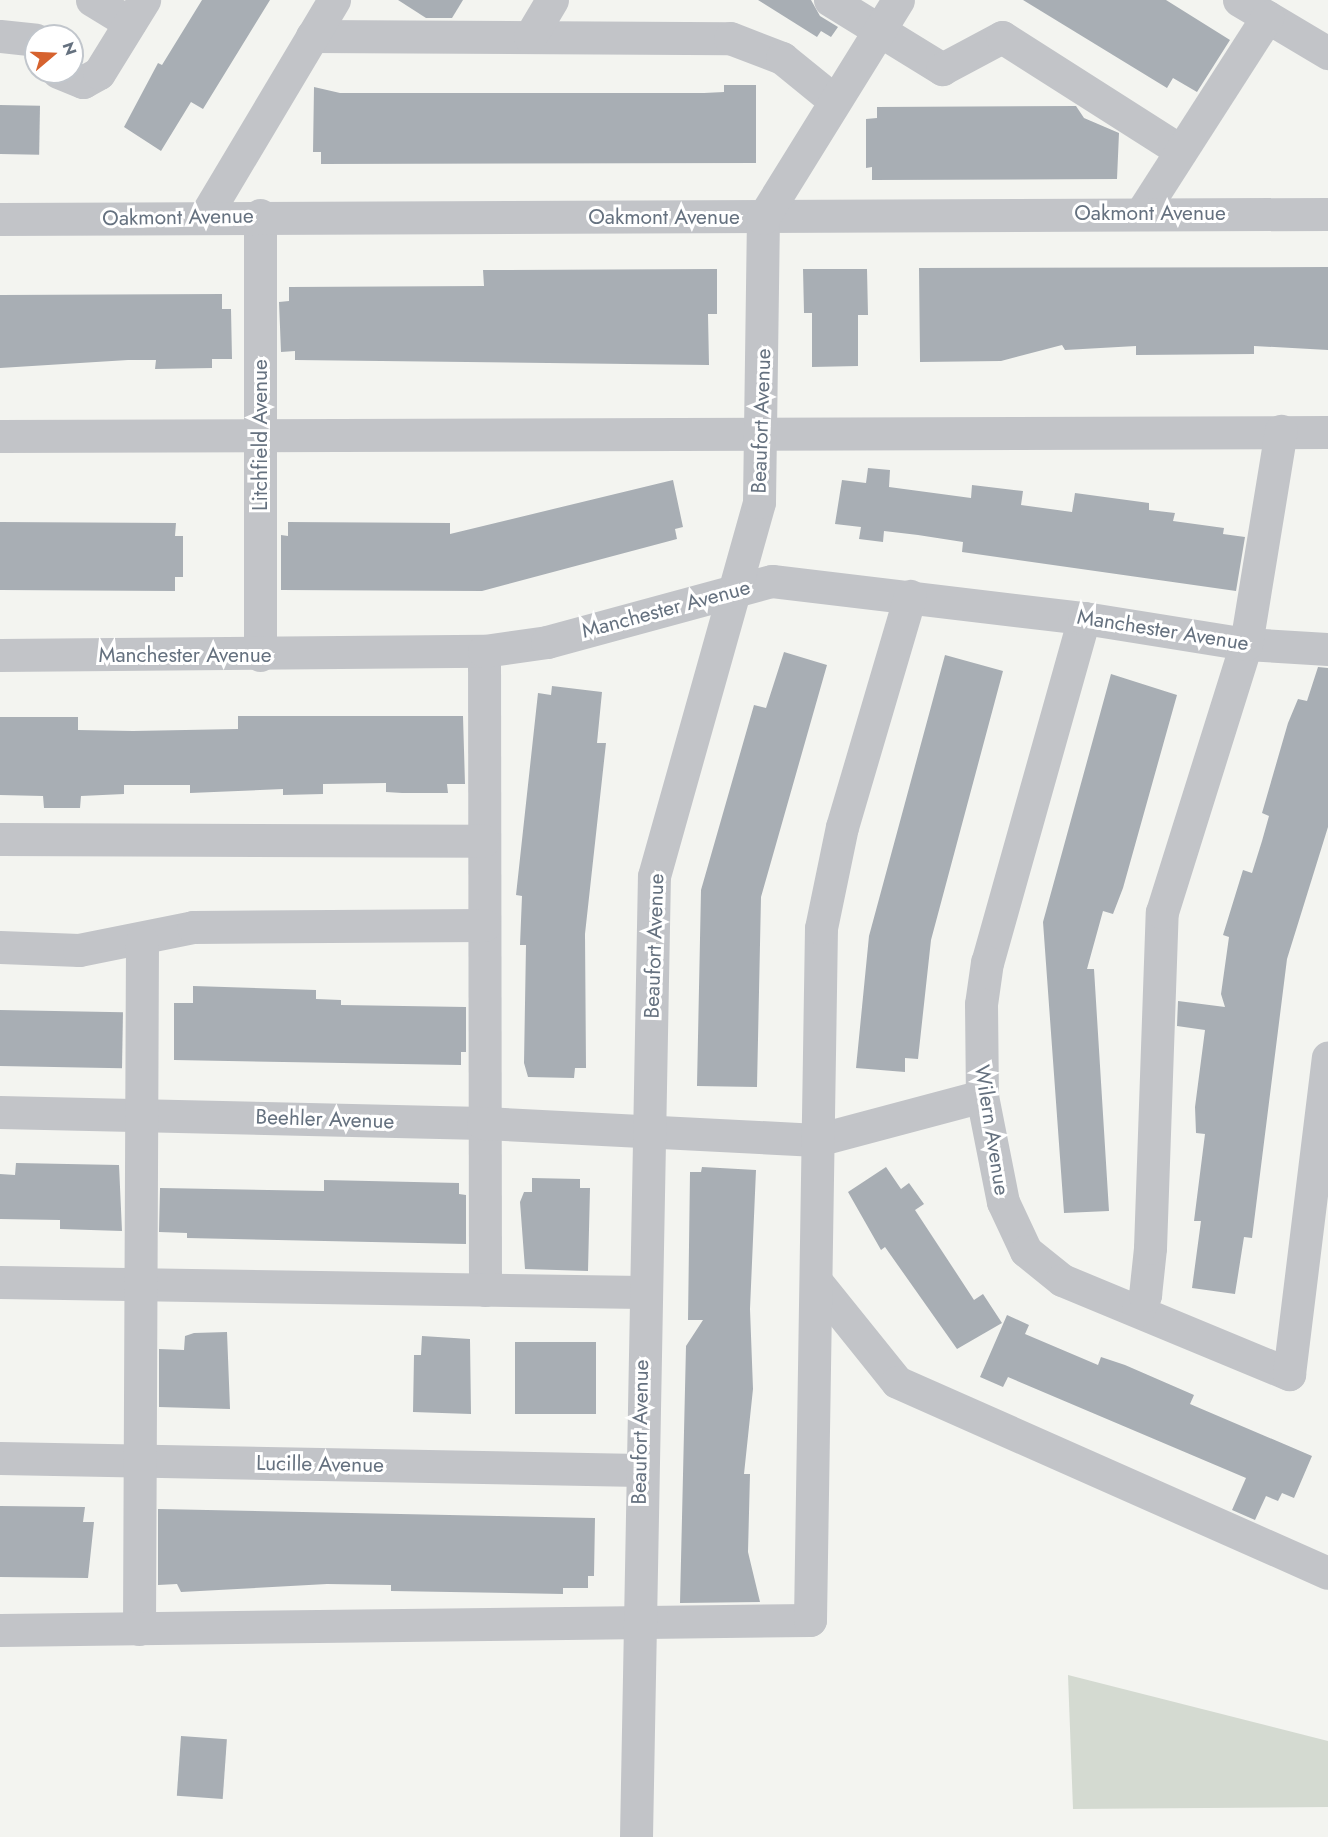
<!DOCTYPE html>
<style>
body{margin:0}
#map{position:relative;width:1328px;height:1837px;overflow:hidden;background:#f3f4f0;font-family:Jost,sans-serif}
div>[style]{position:absolute}
.green>*{inset:0;background:#d4dad1}
.building>*{inset:0;background:#a8aeb4;transform-origin:0 0}
.minor>*{height:33px;margin:-16.5px;padding:0 16.5px;transform-origin:16.5px;border-radius:16.5px;background:#c2c4c8}
span{translate:-50% -50%;white-space:nowrap;text-align:center;line-height:1.15;-webkit-text-stroke:6px #fff;paint-order:stroke}
.street-label{font-size:21px;color:#65717f}
.north{position:absolute;left:24px;top:24px;width:60px;height:60px;box-sizing:border-box;background:#fff;border:2px solid #c1c6cc;border-radius:50%;rotate:71deg;font-size:16px;font-weight:700;line-height:24px;text-align:center;color:#65717f}
.north::after{content:'';display:block;margin:auto;width:21px;height:27px;background:#d6622e;clip-path:polygon(50% 0,100% 100%,50% 72%,0 100%)}
</style>
<div id="map">
<div class="green">
<div style="clip-path:polygon(1068px 1675px,1328px 1741px,1328px 1807px,1073px 1809px)"></div>
</div>
<div class="building">
<div style="clip-path:polygon(202px 0,270px 0,203px 109px,191px 102px,161px 151px,124px 127px,158px 63px,162px 65px)"></div>
<div style="clip-path:polygon(398px 0,463px 0,452px 18px,426px 18px)"></div>
<div style="clip-path:polygon(758px 0,811px 0,820px 16px,838px 27px,831px 37px,821px 31px,817px 37px)"></div>
<div style="clip-path:polygon(1023px 0,1166px 0,1230px 40px,1197px 92px,1173px 78px,1167px 88px)"></div>
<div style="clip-path:polygon(724px 85px,756px 85px,756px 163px,321px 164px,321px 152px,313px 152px,314px 87px,340px 93px,704px 93px,724px 92px)"></div>
<div style="left:0;top:105px;width:40px;height:49px;rotate:1deg"></div>
<div style="clip-path:polygon(1076px 106px,1084px 118px,1119px 133px,1117px 179px,872px 180px,872px 167px,866px 168px,866px 119px,877px 118px,877px 107px)"></div>
<div style="clip-path:polygon(1328px 267px,1328px 350px,1254px 346px,1254px 354px,1136px 355px,1136px 346px,1065px 350px,1062px 345px,1001px 361px,920px 362px,919px 268px)"></div>
<div style="clip-path:polygon(717px 269px,717px 314px,708px 314px,709px 365px,295px 360px,295px 351px,281px 352px,279px 302px,289px 301px,289px 287px,484px 286px,483px 270px)"></div>
<div style="clip-path:polygon(803px 269px,867px 269px,868px 315px,858px 315px,858px 366px,812px 367px,812px 313px,804px 313px)"></div>
<div style="clip-path:polygon(222px 294px,222px 309px,231px 309px,232px 359px,212px 359px,212px 368px,155px 369px,156px 360px,128px 360px,0 368px,0 295px)"></div>
<div style="clip-path:polygon(868px 468px,890px 470px,889px 487px,971px 498px,972px 485px,1023px 491px,1021px 505px,1072px 512px,1075px 493px,1149px 503px,1149px 510px,1175px 513px,1173px 521px,1224px 528px,1223px 534px,1245px 537px,1236px 591px,962px 552px,963px 542px,918px 535px,884px 531px,883px 542px,859px 539px,861px 527px,835px 524px,842px 480px,866px 483px)"></div>
<div style="clip-path:polygon(673px 480px,683px 527px,675px 529px,677px 539px,482px 591px,281px 590px,281px 535px,288px 536px,288px 522px,450px 523px,450px 534px)"></div>
<div style="clip-path:polygon(0 522px,176px 523px,175px 536px,183px 536px,183px 577px,175px 577px,175px 591px,0 590px)"></div>
<div style="clip-path:polygon(784px 652px,827px 665px,761px 897px,757px 1087px,697px 1086px,701px 890px,754px 705px,766px 708px)"></div>
<div style="clip-path:polygon(945px 655px,1003px 671px,931px 940px,918px 1059px,905px 1058px,905px 1072px,856px 1068px,869px 936px)"></div>
<div style="clip-path:polygon(1318px 667px,1328px 668px,1328px 827px,1287px 959px,1252px 1238px,1244px 1237px,1235px 1294px,1192px 1288px,1201px 1221px,1194px 1221px,1205px 1134px,1196px 1133px,1195px 1107px,1205px 1030px,1177px 1026px,1178px 1001px,1225px 1007px,1221px 994px,1229px 937px,1223px 935px,1243px 870px,1252px 873px,1262px 841px,1269px 816px,1262px 813px,1288px 723px,1298px 699px,1307px 701px)"></div>
<div style="clip-path:polygon(1111px 674px,1177px 695px,1123px 888px,1113px 914px,1103px 911px,1087px 969px,1094px 969px,1109px 1211px,1064px 1213px,1043px 922px)"></div>
<div style="clip-path:polygon(552px 686px,602px 692px,597px 743px,606px 743px,585px 934px,586px 1068px,575px 1068px,574px 1078px,528px 1077px,524px 1063px,526px 945px,520px 945px,522px 896px,516px 895px,538px 693px,551px 695px)"></div>
<div style="clip-path:polygon(238px 716px,463px 716px,465px 784px,447px 784px,448px 793px,402px 793px,386px 792px,386px 783px,323px 784px,323px 794px,283px 795px,283px 789px,190px 793px,190px 785px,124px 785px,124px 794px,81px 796px,80px 808px,44px 808px,43px 796px,0 795px,0 717px,78px 717px,78px 730px,133px 731px,238px 729px)"></div>
<div style="clip-path:polygon(193px 986px,316px 990px,316px 999px,341px 1000px,341px 1005px,466px 1007px,466px 1052px,461px 1052px,461px 1065px,174px 1060px,174px 1003px,193px 1003px)"></div>
<div style="left:0;top:1010px;width:123px;height:56px;rotate:1deg"></div>
<div style="clip-path:polygon(16px 1163px,119px 1165px,122px 1231px,60px 1229px,60px 1220px,0 1219px,0 1174px,15px 1175px)"></div>
<div style="clip-path:polygon(702px 1167px,756px 1170px,750px 1309px,753px 1389px,744px 1474px,750px 1474px,748px 1552px,760px 1602px,680px 1603px,686px 1346px,703px 1320px,688px 1320px,690px 1172px,701px 1172px)"></div>
<div style="clip-path:polygon(886px 1167px,901px 1189px,909px 1183px,924px 1204px,915px 1210px,957px 1274px,974px 1300px,983px 1294px,1002px 1323px,957px 1349px,885px 1247px,881px 1250px,848px 1192px)"></div>
<div style="clip-path:polygon(532px 1178px,580px 1179px,580px 1188px,590px 1188px,588px 1271px,525px 1269px,520px 1202px,524px 1192px,532px 1192px)"></div>
<div style="clip-path:polygon(324px 1180px,459px 1183px,459px 1194px,466px 1195px,466px 1244px,187px 1238px,187px 1233px,159px 1232px,160px 1188px,324px 1191px)"></div>
<div style="clip-path:polygon(1007px 1315px,1029px 1325px,1025px 1334px,1098px 1365px,1101px 1357px,1125px 1365px,1194px 1395px,1190px 1404px,1312px 1456px,1294px 1498px,1282px 1493px,1278px 1501px,1266px 1496px,1255px 1520px,1232px 1510px,1246px 1478px,1008px 1377px,1003px 1387px,980px 1377px)"></div>
<div style="clip-path:polygon(227px 1332px,230px 1409px,159px 1407px,159px 1349px,184px 1350px,185px 1336px,194px 1333px)"></div>
<div style="clip-path:polygon(422px 1336px,470px 1339px,471px 1414px,413px 1412px,414px 1355px,421px 1355px)"></div>
<div style="left:515px;top:1342px;width:81px;height:72px"></div>
<div style="clip-path:polygon(0 1506px,85px 1507px,83px 1522px,94px 1522px,88px 1578px,0 1577px)"></div>
<div style="clip-path:polygon(158px 1509px,595px 1518px,594px 1576px,588px 1576px,588px 1588px,563px 1588px,563px 1594px,391px 1591px,391px 1585px,327px 1584px,181px 1592px,177px 1584px,158px 1585px)"></div>
<div style="left:181px;top:1736px;width:46px;height:60px;rotate:4deg"></div>
</div>
<div class="minor">
<div style="left:92px;top:0;width:44px;rotate:31.2deg"></div>
<div style="left:830px;top:0;width:132px;rotate:31.6deg"></div>
<div style="left:942px;top:69px;width:68px;rotate:-28.1deg"></div>
<div style="left:1002px;top:37px;width:212px;rotate:32.5deg"></div>
<div style="left:1239px;top:0;width:104px;rotate:30.8deg"></div>
<div style="left:0;top:36px;width:36px;rotate:6deg"></div>
<div style="left:312px;top:36px;width:418px;rotate:0.3deg"></div>
<div style="left:730px;top:38px;width:56px;rotate:21deg"></div>
<div style="left:782px;top:58px;width:68px;rotate:39.1deg"></div>
<div style="left:530px;top:37px;width:43px;rotate:-59.3deg"></div>
<div style="left:58px;top:72px;width:27px;rotate:22deg"></div>
<div style="left:83px;top:82px;width:18px;rotate:-29deg"></div>
<div style="left:99px;top:73px;width:86px;rotate:-58.3deg"></div>
<div style="left:1142px;top:212px;width:232px;rotate:-57.3deg"></div>
<div style="left:260px;top:215px;width:440px;rotate:90deg"></div>
<div style="left:204px;top:218px;width:254px;rotate:-59.2deg"></div>
<div style="left:0;top:219px;width:1328px;rotate:-0.22deg"></div>
<div style="left:0;top:436px;width:1328px;rotate:-0.17deg"></div>
<div style="left:1084px;top:618px;width:357px;rotate:105.7deg"></div>
<div style="left:987px;top:962px;width:42px;rotate:98.1deg"></div>
<div style="left:981px;top:1004px;width:92px;rotate:89.4deg"></div>
<div style="left:982px;top:1096px;width:108px;rotate:78.8deg"></div>
<div style="left:1003px;top:1202px;width:54px;rotate:64.9deg"></div>
<div style="left:1026px;top:1251px;width:46px;rotate:38.9deg"></div>
<div style="left:1062px;top:1280px;width:246px;rotate:22.5deg"></div>
<div style="left:1289px;top:1374px;width:319px;rotate:-83deg"></div>
<div style="left:484px;top:651px;width:639px;rotate:89.91deg"></div>
<div style="left:0;top:655px;width:484px;rotate:-0.5deg"></div>
<div style="left:484px;top:651px;width:64px;rotate:-8.1deg"></div>
<div style="left:547px;top:642px;width:233px;rotate:-15.2deg"></div>
<div style="left:772px;top:581px;width:314px;rotate:6.8deg"></div>
<div style="left:1084px;top:618px;width:164px;rotate:9.1deg"></div>
<div style="left:1246px;top:644px;width:82px;rotate:3.5deg"></div>
<div style="left:0;top:839px;width:483px;rotate:0.2deg"></div>
<div style="left:0;top:947px;width:79px;rotate:2.2deg"></div>
<div style="left:79px;top:950px;width:116px;rotate:-11.4deg"></div>
<div style="left:193px;top:927px;width:291px;rotate:-0.4deg"></div>
<div style="left:0;top:1112px;width:483px;rotate:1.3deg"></div>
<div style="left:483px;top:1123px;width:334px;rotate:2.9deg"></div>
<div style="left:817px;top:1140px;width:171px;rotate:-14.9deg"></div>
<div style="left:0;top:1282px;width:642px;rotate:0.89deg"></div>
<div style="left:819px;top:1285px;width:124px;rotate:51.2deg"></div>
<div style="left:897px;top:1382px;width:471px;rotate:23.9deg"></div>
<div style="left:1138px;top:1310px;width:17px;rotate:-65deg"></div>
<div style="left:1145px;top:1295px;width:47px;rotate:-83.9deg"></div>
<div style="left:1150px;top:1248px;width:336px;rotate:-88deg"></div>
<div style="left:1162px;top:912px;width:281px;rotate:-72.6deg"></div>
<div style="left:1246px;top:644px;width:216px;rotate:-80.7deg"></div>
<div style="left:0;top:1458px;width:640px;rotate:1.07deg"></div>
<div style="left:139px;top:1629px;width:688px;rotate:-89.75deg"></div>
<div style="left:0;top:1630px;width:810px;rotate:-0.71deg"></div>
<div style="left:810px;top:1620px;width:692px;rotate:-89.09deg"></div>
<div style="left:821px;top:928px;width:103px;rotate:-78.3deg"></div>
<div style="left:842px;top:827px;width:241px;rotate:-73.6deg"></div>
<div style="left:636px;top:1837px;width:961px;rotate:-88.93deg"></div>
<div style="left:654px;top:876px;width:388px;rotate:-74.3deg"></div>
<div style="left:759px;top:502px;width:284px;rotate:-89.2deg"></div>
<div style="left:763px;top:218px;width:256px;rotate:-58.2deg"></div>
</div>
<div class="street-label">
<span style="left:1150px;top:213px">Oakmont Avenue</span>
<span style="left:178px;top:217px;rotate:-1deg">Oakmont Avenue</span>
<span style="left:664px;top:217px">Oakmont Avenue</span>
<span style="left:761px;top:421px;rotate:-88deg">Beaufort Avenue</span>
<span style="left:260px;top:435px;rotate:-90deg">Litchfield Avenue</span>
<span style="left:666px;top:609px;rotate:-15deg">Manchester Avenue</span>
<span style="left:1163px;top:630px;rotate:9deg">Manchester Avenue</span>
<span style="left:185px;top:655px">Manchester Avenue</span>
<span style="left:654px;top:946px;rotate:-88deg">Beaufort Avenue</span>
<span style="left:325px;top:1119px;rotate:2deg">Beehler Avenue</span>
<span style="left:992px;top:1130px;rotate:81deg">Wilern Avenue</span>
<span style="left:640px;top:1432px;rotate:-89deg">Beaufort Avenue</span>
<span style="left:320px;top:1464px;rotate:1deg">Lucille Avenue</span>
</div>
<div class="north">N</div>
</div>
